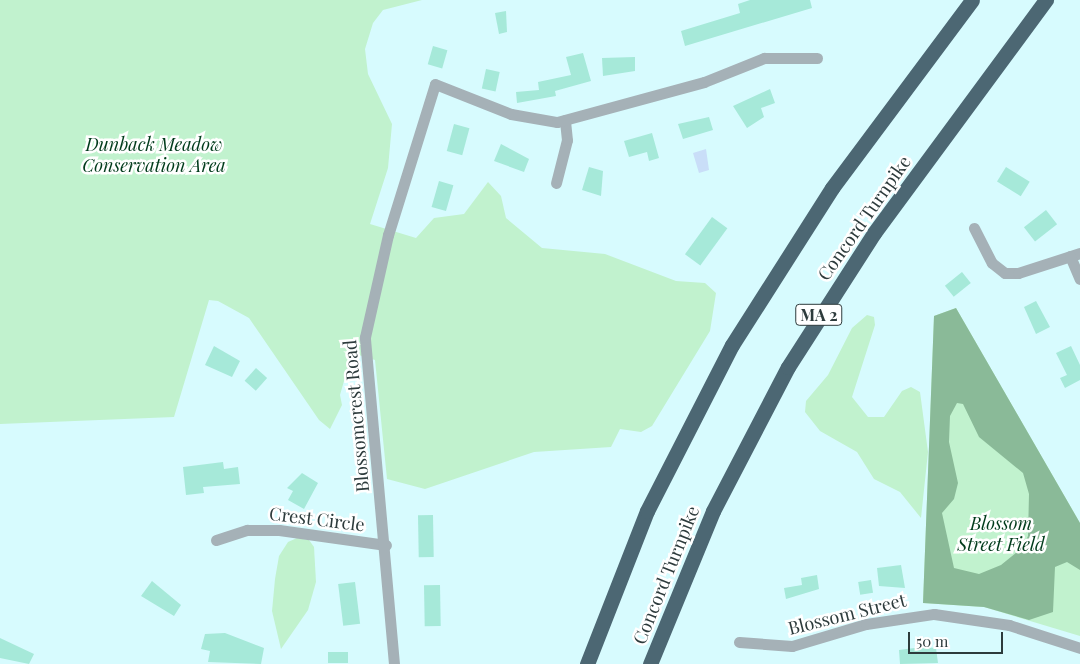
<!DOCTYPE html>
<style>
body{margin:0}
#map{position:relative;width:1080px;height:664px;overflow:hidden;background:#d7fbfe;font-family:"Playfair Display",serif}
div>[style]{position:absolute}
.green>*{inset:0;background:#c1f2ce}
.forest>*{inset:0;background:#8aba98}
.water>*{inset:0;background:#c9def8}
.building>*{inset:0;background:#a6e9d9;transform-origin:0 0}
.minor>*{height:11px;margin:-5.5px;padding:0 5.5px;transform-origin:5.5px;border-radius:5.5px;background:#a5b1b7}
.motorway>*{height:15px;margin:-7.5px;padding:0 7.5px;transform-origin:7.5px;border-radius:7.5px;background:#4c6773}
span{translate:-50% -50%;white-space:nowrap;text-align:center;line-height:1.15;-webkit-text-stroke:5px #fff;paint-order:stroke}
.shield-label span{padding:1px 4px;background:#fff;border:1px solid;border-radius:4px;-webkit-text-stroke-width:0}
.shield-label{font-size:16px;color:#2d3b3c;font-weight:700}
.park-label{font-size:18px;color:#003b1b;font-style:italic}
.street-label{font-size:18px;color:#2d3b3c}
.scale{position:absolute;left:908px;top:632px;width:95px;height:22px;box-sizing:border-box;border:2px solid #2d3b3c;border-top:0;padding-left:6px;font-size:15px;line-height:18px;white-space:nowrap;color:#2d3b3c;-webkit-text-stroke:4px #fff;paint-order:stroke}
</style>
<div id="map">
<div class="green">
<div style="clip-path:polygon(0 0,422px 0,383px 10px,373px 23px,365px 49px,368px 74px,392px 124px,388px 168px,370px 224px,416px 238px,434px 218px,464px 214px,488px 182px,501px 196px,506px 218px,542px 248px,605px 254px,676px 281px,705px 283px,716px 293px,710px 331px,652px 426px,641px 432px,620px 429px,611px 447px,534px 452px,425px 489px,387px 479px,375px 360px,352px 353px,340px 395px,342px 405px,330px 429px,319px 420px,249px 318px,218px 301px,209px 300px,174px 417px,0 424px)"></div>
<div style="clip-path:polygon(956px 308px,1080px 523px,1080px 636px,984px 607px,923px 603px,934px 316px)"></div>
<div style="clip-path:polygon(867px 315px,874px 317px,875px 325px,852px 397px,868px 417px,884px 417px,902px 391px,911px 387px,920px 392px,928px 452px,921px 518px,900px 492px,874px 479px,857px 452px,820px 431px,805px 412px,806px 401px,828px 375px,852px 328px)"></div>
<div style="clip-path:polygon(297px 538px,309px 540px,314px 547px,316px 582px,308px 610px,281px 649px,272px 611px,275px 579px,279px 556px,288px 542px)"></div>
</div>
<div class="forest">
<div style="clip-path:polygon(evenodd,956px 308px,1080px 523px,1080px 570px,1067px 562px,1055px 567px,1053px 612px,1029px 620px,984px 607px,923px 603px,934px 316px,956px 308px,957px 403px,963px 404px,979px 437px,1023px 473px,1029px 494px,1028px 536px,1022px 548px,1001px 565px,979px 574px,954px 568px,942px 513px,954px 499px,958px 483px,949px 442px,950px 416px,957px 403px)"></div>
</div>
<div class="water">
<div style="clip-path:polygon(706px 149px,709px 170px,699px 173px,693px 153px)"></div>
</div>
<div class="building">
<div style="clip-path:polygon(750px 0,810px 0,812px 8px,685px 46px,681px 31px,740px 13px,738px 4px)"></div>
<div style="clip-path:polygon(506px 11px,507px 32px,499px 34px,495px 13px)"></div>
<div style="left:433px;top:46px;width:15px;height:19px;rotate:16deg"></div>
<div style="clip-path:polygon(583px 53px,591px 81px,555px 91px,556px 96px,517px 103px,516px 92px,539px 90px,538px 82px,571px 75px,566px 57px)"></div>
<div style="clip-path:polygon(635px 57px,635px 71px,603px 76px,602px 58px)"></div>
<div style="left:486px;top:69px;width:14px;height:20px;rotate:12deg"></div>
<div style="clip-path:polygon(770px 89px,775px 103px,761px 108px,764px 117px,747px 128px,733px 106px)"></div>
<div style="clip-path:polygon(709px 117px,713px 130px,683px 139px,678px 124px)"></div>
<div style="left:454px;top:124px;width:16px;height:28px;rotate:15deg"></div>
<div style="clip-path:polygon(652px 133px,659px 158px,649px 161px,647px 152px,629px 157px,624px 141px)"></div>
<div style="clip-path:polygon(501px 144px,529px 159px,524px 172px,494px 161px)"></div>
<div style="clip-path:polygon(589px 167px,603px 171px,601px 196px,582px 190px)"></div>
<div style="left:1006px;top:167px;width:28px;height:17px;rotate:32deg"></div>
<div style="left:439px;top:181px;width:15px;height:27px;rotate:16deg"></div>
<div style="left:1046px;top:210px;width:18px;height:28px;rotate:52deg"></div>
<div style="left:712px;top:217px;width:19px;height:46px;rotate:36deg"></div>
<div style="left:962px;top:272px;width:14px;height:22px;rotate:51deg"></div>
<div style="clip-path:polygon(1036px 301px,1050px 327px,1036px 334px,1024px 307px)"></div>
<div style="clip-path:polygon(214px 346px,240px 361px,232px 377px,205px 365px)"></div>
<div style="clip-path:polygon(1071px 346px,1080px 365px,1080px 380px,1065px 388px,1060px 378px,1067px 375px,1056px 353px)"></div>
<div style="left:256px;top:368px;width:15px;height:17px;rotate:42deg"></div>
<div style="clip-path:polygon(223px 462px,224px 469px,238px 467px,240px 484px,203px 487px,204px 493px,186px 495px,183px 467px)"></div>
<div style="clip-path:polygon(302px 473px,318px 483px,304px 509px,288px 500px,293px 491px,287px 488px)"></div>
<div style="left:433px;top:515px;width:42px;height:15px;rotate:89deg"></div>
<div style="clip-path:polygon(901px 565px,905px 588px,879px 586px,877px 568px)"></div>
<div style="clip-path:polygon(817px 575px,819px 589px,786px 599px,784px 588px,802px 585px,801px 578px)"></div>
<div style="left:871px;top:580px;width:13px;height:13px;rotate:81deg"></div>
<div style="clip-path:polygon(152px 581px,181px 605px,174px 616px,141px 596px)"></div>
<div style="left:355px;top:582px;width:42px;height:17px;rotate:83deg"></div>
<div style="left:440px;top:585px;width:41px;height:16px;rotate:89deg"></div>
<div style="clip-path:polygon(225px 633px,264px 648px,261px 664px,208px 662px,210px 651px,201px 649px,205px 634px)"></div>
<div style="clip-path:polygon(0 638px,34px 654px,29px 664px,0 658px)"></div>
<div style="clip-path:polygon(922px 647px,936px 648px,938px 663px,900px 664px,899px 650px)"></div>
<div style="left:328px;top:652px;width:20px;height:11px"></div>
</div>
<div class="minor">
<div style="left:556px;top:183px;width:44px;rotate:-75.7deg"></div>
<div style="left:567px;top:140px;width:20px;rotate:-96deg"></div>
<div style="left:974px;top:228px;width:39px;rotate:63deg"></div>
<div style="left:992px;top:263px;width:16px;rotate:38deg"></div>
<div style="left:1005px;top:273px;width:13px"></div>
<div style="left:1018px;top:273px;width:65px;rotate:-17.9deg"></div>
<div style="left:1070px;top:256px;width:25px;rotate:67deg"></div>
<div style="left:216px;top:540px;width:33px;rotate:-18deg"></div>
<div style="left:247px;top:530px;width:32px"></div>
<div style="left:279px;top:530px;width:108px;rotate:8deg"></div>
<div style="left:739px;top:642px;width:53px;rotate:4.3deg"></div>
<div style="left:792px;top:646px;width:77px;rotate:-16.6deg"></div>
<div style="left:866px;top:624px;width:69px;rotate:-8.4deg"></div>
<div style="left:934px;top:614px;width:76px;rotate:8.3deg"></div>
<div style="left:1009px;top:625px;width:75px;rotate:17.9deg"></div>
<div style="left:394px;top:664px;width:328px;rotate:-95.1deg"></div>
<div style="left:365px;top:337px;width:105px;rotate:-77.3deg"></div>
<div style="left:388px;top:235px;width:158px;rotate:-72.7deg"></div>
<div style="left:435px;top:84px;width:82px;rotate:21.5deg"></div>
<div style="left:511px;top:114px;width:47px;rotate:9.9deg"></div>
<div style="left:557px;top:122px;width:152px;rotate:-15.2deg"></div>
<div style="left:704px;top:82px;width:65px;rotate:-21.8deg"></div>
<div style="left:764px;top:58px;width:53px"></div>
</div>
<div class="motorway">
<div style="left:587px;top:664px;width:164px;rotate:-68.6deg"></div>
<div style="left:647px;top:511px;width:186px;rotate:-62.9deg"></div>
<div style="left:732px;top:345px;width:186px;rotate:-57.5deg"></div>
<div style="left:832px;top:188px;width:234px;rotate:-53.3deg"></div>
<div style="left:650px;top:664px;width:165px;rotate:-67.6deg"></div>
<div style="left:713px;top:511px;width:162px;rotate:-62.5deg"></div>
<div style="left:788px;top:367px;width:159px;rotate:-57.3deg"></div>
<div style="left:874px;top:233px;width:290px;rotate:-53.6deg"></div>
</div>
<div class="shield-label">
<span style="left:819px;top:315px">MA 2</span>
</div>
<div class="park-label">
<span style="left:154px;top:155px">Dunback Meadow<br>Conservation Area</span>
<span style="left:1001px;top:534px">Blossom<br>Street Field</span>
</div>
<div class="street-label">
<span style="left:864px;top:218px;rotate:-55deg">Concord Turnpike</span>
<span style="left:356px;top:416px;rotate:-95deg">Blossomcrest Road</span>
<span style="left:317px;top:519px;rotate:7deg">Crest Circle</span>
<span style="left:666px;top:575px;rotate:-68deg">Concord Turnpike</span>
<span style="left:847px;top:614px;rotate:-14deg">Blossom Street</span>
</div>
<div class="scale">50 m</div>
</div>
